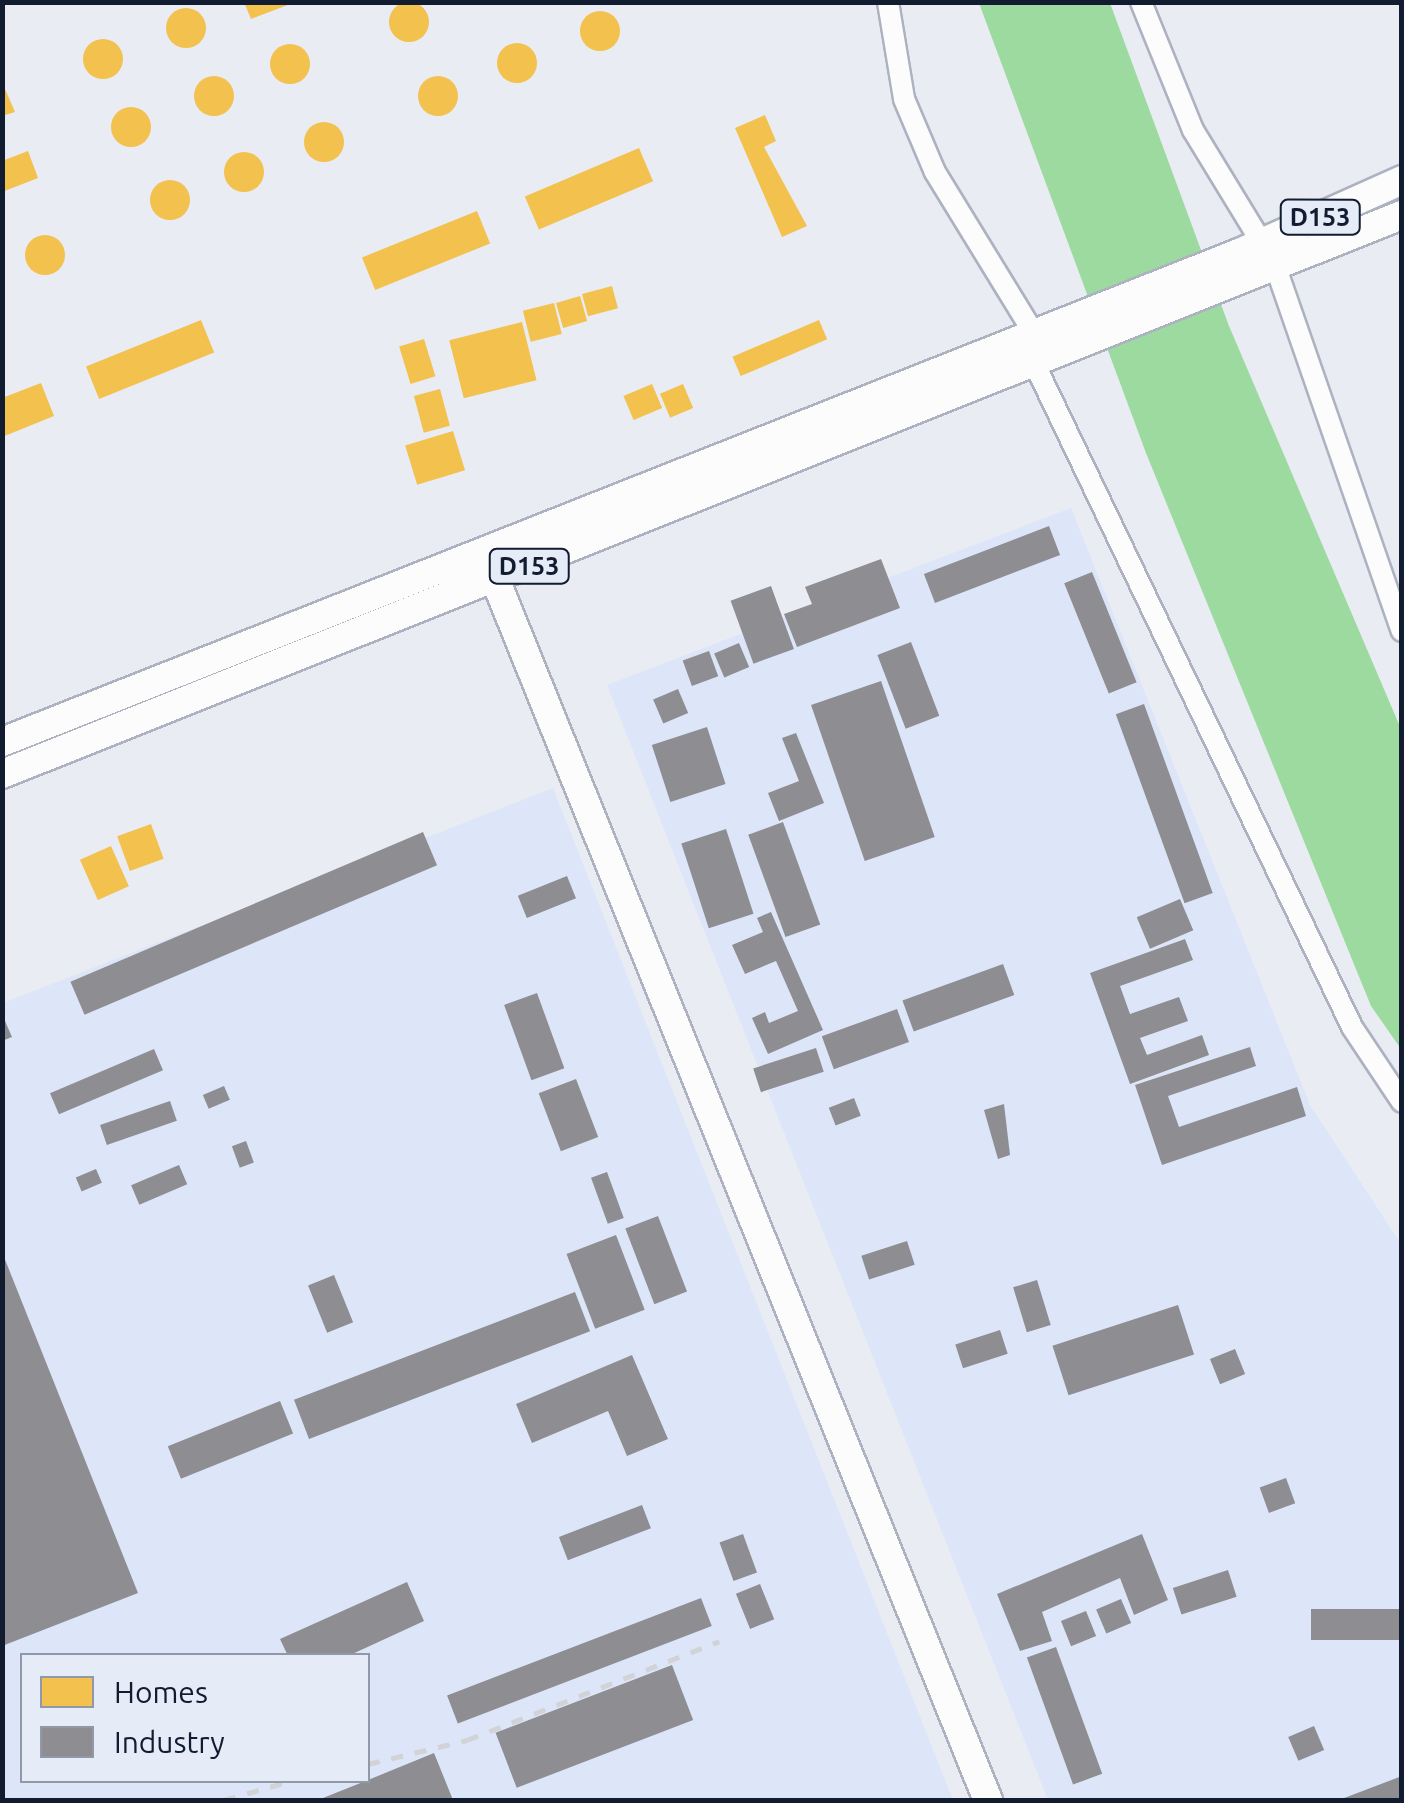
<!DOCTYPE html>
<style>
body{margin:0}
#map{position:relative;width:1404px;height:1803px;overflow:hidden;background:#e9ecf3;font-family:Ubuntu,sans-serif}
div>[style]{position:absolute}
.built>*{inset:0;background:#dde6f8}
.water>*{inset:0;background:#9cdaa0}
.homes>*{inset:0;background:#f2c14e;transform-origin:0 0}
.round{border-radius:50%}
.industry>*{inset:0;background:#8d8d92;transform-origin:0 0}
.roads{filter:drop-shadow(2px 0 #acb2c0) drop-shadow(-2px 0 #acb2c0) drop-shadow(0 2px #acb2c0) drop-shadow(0 -2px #acb2c0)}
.minor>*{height:20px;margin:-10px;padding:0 10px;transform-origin:10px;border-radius:10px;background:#fcfcfd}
.major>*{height:28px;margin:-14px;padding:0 14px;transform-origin:14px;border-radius:14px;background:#fcfcfd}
.rail>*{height:5px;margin-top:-2.5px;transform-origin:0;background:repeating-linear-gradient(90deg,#d2d3d7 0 12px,transparent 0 24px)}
span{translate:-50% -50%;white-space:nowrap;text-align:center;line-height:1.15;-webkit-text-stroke:10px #e5ebf7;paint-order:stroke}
.shield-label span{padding:2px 8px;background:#e5ebf7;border:2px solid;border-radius:8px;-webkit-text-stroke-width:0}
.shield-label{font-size:25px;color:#121c31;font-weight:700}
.frame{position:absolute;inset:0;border:5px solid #121c31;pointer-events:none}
.legend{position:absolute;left:20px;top:1653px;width:350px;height:130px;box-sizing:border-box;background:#e5ebf7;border:2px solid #9198a8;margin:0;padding:12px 18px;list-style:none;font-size:30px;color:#121c31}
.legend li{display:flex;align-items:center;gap:20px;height:50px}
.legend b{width:50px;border:2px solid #9198a8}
</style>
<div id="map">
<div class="built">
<div style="clip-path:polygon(1071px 508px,1310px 1105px,1401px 1244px,1401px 1800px,1048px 1800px,607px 685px)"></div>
<div style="clip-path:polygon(evenodd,553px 788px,953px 1800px,3px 1800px,3px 1003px,553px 788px,22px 1656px,368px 1656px,368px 1780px,22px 1780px,22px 1656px)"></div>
</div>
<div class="water">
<div style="clip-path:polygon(979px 3px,1110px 3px,1229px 326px,1401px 729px,1401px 1049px,1371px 1006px,1146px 453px)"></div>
</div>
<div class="homes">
<div style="clip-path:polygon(244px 2px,293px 2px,293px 3px,251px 19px)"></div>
<div class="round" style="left:389px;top:2px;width:40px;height:40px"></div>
<div class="round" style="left:166px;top:8px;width:40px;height:40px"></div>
<div class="round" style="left:580px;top:11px;width:40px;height:40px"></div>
<div class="round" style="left:83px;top:39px;width:40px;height:40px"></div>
<div class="round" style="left:497px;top:43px;width:40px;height:40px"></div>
<div class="round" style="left:270px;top:44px;width:40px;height:40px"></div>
<div class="round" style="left:418px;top:76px;width:40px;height:40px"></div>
<div class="round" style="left:194px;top:76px;width:40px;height:40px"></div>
<div style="clip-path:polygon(2px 82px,15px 112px,2px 116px)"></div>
<div class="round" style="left:111px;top:107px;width:40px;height:40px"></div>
<div style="clip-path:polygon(765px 115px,776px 141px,764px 147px,807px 226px,782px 237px,735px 128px)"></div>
<div class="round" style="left:304px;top:122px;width:40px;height:40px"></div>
<div style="left:639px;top:148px;width:36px;height:124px;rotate:67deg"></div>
<div style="clip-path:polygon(28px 151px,38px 178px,2px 192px,2px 161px)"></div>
<div class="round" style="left:224px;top:152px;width:40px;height:40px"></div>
<div class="round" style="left:150px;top:180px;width:40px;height:40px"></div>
<div style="left:477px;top:211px;width:35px;height:124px;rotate:68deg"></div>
<div class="round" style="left:25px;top:235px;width:40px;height:40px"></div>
<div style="left:612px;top:286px;width:23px;height:31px;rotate:75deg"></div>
<div style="left:580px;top:296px;width:26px;height:25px;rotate:74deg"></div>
<div style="left:554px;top:303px;width:32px;height:32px;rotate:76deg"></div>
<div style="left:201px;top:320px;width:35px;height:124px;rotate:68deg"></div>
<div style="left:819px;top:320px;width:21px;height:94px;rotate:67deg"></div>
<div style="left:522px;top:322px;width:60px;height:75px;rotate:76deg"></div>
<div style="left:424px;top:339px;width:39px;height:26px;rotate:73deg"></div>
<div style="clip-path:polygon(41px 383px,54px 416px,2px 437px,2px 398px)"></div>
<div style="left:652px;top:384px;width:26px;height:31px;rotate:67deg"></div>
<div style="left:683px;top:384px;width:26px;height:25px;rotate:67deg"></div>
<div style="left:440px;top:389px;width:38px;height:27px;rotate:75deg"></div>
<div style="left:453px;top:431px;width:41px;height:50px;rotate:73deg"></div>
<div style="left:151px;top:824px;width:37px;height:36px;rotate:70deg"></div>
<div style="left:111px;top:846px;width:44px;height:34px;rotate:66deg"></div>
</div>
<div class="industry">
<div style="left:1049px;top:526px;width:31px;height:134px;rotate:69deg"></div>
<div style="clip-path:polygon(881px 559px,900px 608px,797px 647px,784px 614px,812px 604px,805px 587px)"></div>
<div style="left:1092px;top:572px;width:119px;height:30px;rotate:68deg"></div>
<div style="left:771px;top:586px;width:67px;height:43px;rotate:70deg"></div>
<div style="left:911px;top:642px;width:79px;height:36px;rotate:69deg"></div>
<div style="left:739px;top:643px;width:26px;height:27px;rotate:67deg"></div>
<div style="left:709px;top:651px;width:27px;height:28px;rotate:70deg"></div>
<div style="left:881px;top:681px;width:165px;height:74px;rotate:71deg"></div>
<div style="left:678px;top:689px;width:26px;height:27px;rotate:67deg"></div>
<div style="left:1144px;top:704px;width:201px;height:30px;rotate:70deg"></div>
<div style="left:707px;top:727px;width:60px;height:58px;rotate:72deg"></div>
<div style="clip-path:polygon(796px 733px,824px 803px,779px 821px,768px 793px,799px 781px,782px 738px)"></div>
<div style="left:783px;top:822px;width:109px;height:37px;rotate:70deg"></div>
<div style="left:726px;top:829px;width:89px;height:47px;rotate:72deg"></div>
<div style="left:423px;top:832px;width:36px;height:383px;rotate:67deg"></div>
<div style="left:567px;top:876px;width:24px;height:53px;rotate:68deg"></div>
<div style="left:1180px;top:899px;width:34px;height:47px;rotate:67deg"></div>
<div style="clip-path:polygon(771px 912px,823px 1030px,768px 1054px,752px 1018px,765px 1012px,769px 1023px,798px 1011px,776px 961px,745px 974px,732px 945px,763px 932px,757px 918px)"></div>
<div style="clip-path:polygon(1185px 939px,1193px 960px,1120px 986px,1130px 1014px,1179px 997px,1188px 1021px,1140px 1038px,1147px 1055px,1202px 1035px,1209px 1055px,1130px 1084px,1090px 973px)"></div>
<div style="left:1003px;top:964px;width:33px;height:107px;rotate:70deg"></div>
<div style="left:537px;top:993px;width:80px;height:35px;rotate:70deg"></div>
<div style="left:897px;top:1009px;width:35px;height:80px;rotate:70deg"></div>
<div style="clip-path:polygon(2px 1014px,12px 1037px,2px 1041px)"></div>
<div style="clip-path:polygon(1250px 1047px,1256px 1066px,1168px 1096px,1179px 1127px,1297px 1087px,1306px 1116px,1162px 1165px,1135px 1085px)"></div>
<div style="left:816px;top:1048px;width:25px;height:66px;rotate:72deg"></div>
<div style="left:154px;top:1049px;width:23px;height:113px;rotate:67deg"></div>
<div style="left:576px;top:1079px;width:62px;height:40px;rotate:69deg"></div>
<div style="left:224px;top:1086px;width:15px;height:23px;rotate:67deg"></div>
<div style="left:854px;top:1098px;width:19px;height:27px;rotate:69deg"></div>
<div style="left:170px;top:1101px;width:21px;height:74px;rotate:71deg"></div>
<div style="clip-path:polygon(1004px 1104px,1010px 1155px,998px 1159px,984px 1110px)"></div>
<div style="left:246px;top:1141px;width:23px;height:15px;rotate:70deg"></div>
<div style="left:179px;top:1165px;width:21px;height:52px;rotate:67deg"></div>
<div style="left:96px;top:1169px;width:15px;height:22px;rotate:67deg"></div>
<div style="left:607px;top:1172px;width:49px;height:17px;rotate:70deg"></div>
<div style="left:658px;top:1216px;width:81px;height:35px;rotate:69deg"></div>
<div style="left:616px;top:1235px;width:80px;height:53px;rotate:69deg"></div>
<div style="left:907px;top:1241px;width:25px;height:48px;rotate:72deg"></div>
<div style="clip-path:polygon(2px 1252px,138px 1593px,2px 1646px)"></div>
<div style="left:334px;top:1275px;width:51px;height:28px;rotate:68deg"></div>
<div style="left:1037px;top:1280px;width:47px;height:25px;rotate:73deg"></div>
<div style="left:575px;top:1292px;width:42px;height:301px;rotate:69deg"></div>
<div style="left:1178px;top:1305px;width:52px;height:132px;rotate:72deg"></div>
<div style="left:1000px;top:1330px;width:25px;height:47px;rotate:72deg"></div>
<div style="left:1235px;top:1349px;width:27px;height:27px;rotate:68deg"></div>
<div style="clip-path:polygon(632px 1355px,668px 1439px,627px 1456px,608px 1411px,532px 1443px,516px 1404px)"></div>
<div style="left:280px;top:1401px;width:35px;height:121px;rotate:68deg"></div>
<div style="left:1286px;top:1478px;width:27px;height:28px;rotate:70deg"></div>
<div style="left:642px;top:1505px;width:25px;height:89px;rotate:69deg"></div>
<div style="left:743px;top:1534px;width:41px;height:25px;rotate:70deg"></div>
<div style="clip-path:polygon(1142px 1534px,1168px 1600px,1134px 1615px,1120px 1578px,1042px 1612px,1052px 1641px,1020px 1651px,997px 1594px)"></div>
<div style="left:1228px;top:1570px;width:28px;height:58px;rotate:72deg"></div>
<div style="clip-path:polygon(407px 1582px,424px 1621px,348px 1656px,288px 1656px,280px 1639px)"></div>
<div style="left:760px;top:1584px;width:38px;height:26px;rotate:68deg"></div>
<div style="left:701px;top:1598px;width:30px;height:272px;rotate:69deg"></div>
<div style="left:1121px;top:1599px;width:26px;height:27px;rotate:67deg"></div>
<div style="left:1402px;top:1609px;width:31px;height:91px;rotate:90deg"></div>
<div style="left:1086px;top:1611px;width:27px;height:27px;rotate:68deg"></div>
<div style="left:1056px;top:1647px;width:135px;height:31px;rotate:70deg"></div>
<div style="left:672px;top:1665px;width:59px;height:189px;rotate:69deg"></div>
<div style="left:1314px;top:1726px;width:26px;height:28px;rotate:67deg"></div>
<div style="clip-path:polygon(434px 1753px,453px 1800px,318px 1800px,368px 1780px)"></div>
<div style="clip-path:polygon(1402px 1776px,1402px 1800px,1339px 1800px)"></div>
</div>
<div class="roads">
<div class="minor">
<div style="left:888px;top:2px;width:98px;rotate:80.6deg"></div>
<div style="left:904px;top:99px;width:79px;rotate:67deg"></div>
<div style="left:935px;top:172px;width:191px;rotate:58.5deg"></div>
<div style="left:1141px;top:2px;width:138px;rotate:67.9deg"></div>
<div style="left:1193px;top:130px;width:132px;rotate:58.6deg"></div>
<div style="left:1276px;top:268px;width:384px;rotate:70.9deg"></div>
<div style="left:1035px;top:365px;width:734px;rotate:64.41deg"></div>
<div style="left:1352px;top:1027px;width:90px;rotate:56.3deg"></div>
</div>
<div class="major">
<div style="left:489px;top:564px;width:1333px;rotate:68.02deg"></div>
<div style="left:2px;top:742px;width:1330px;rotate:-21.57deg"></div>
<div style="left:1239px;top:253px;width:179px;rotate:-24.1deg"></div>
<div style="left:2px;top:774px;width:1507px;rotate:-21.77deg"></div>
</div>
</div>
<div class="rail">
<div style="left:368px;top:1764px;width:102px;rotate:-13.6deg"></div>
<div style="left:467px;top:1740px;width:271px;rotate:-21.4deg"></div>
<div style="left:224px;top:1800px;width:73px;rotate:-15.9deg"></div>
</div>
<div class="shield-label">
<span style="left:1320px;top:217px">D153</span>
<span style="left:529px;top:566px">D153</span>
</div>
<div class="frame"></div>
<ul class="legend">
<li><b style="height:28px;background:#f2c14e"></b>Homes</li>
<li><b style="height:28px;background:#8d8d92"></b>Industry</li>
</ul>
</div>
